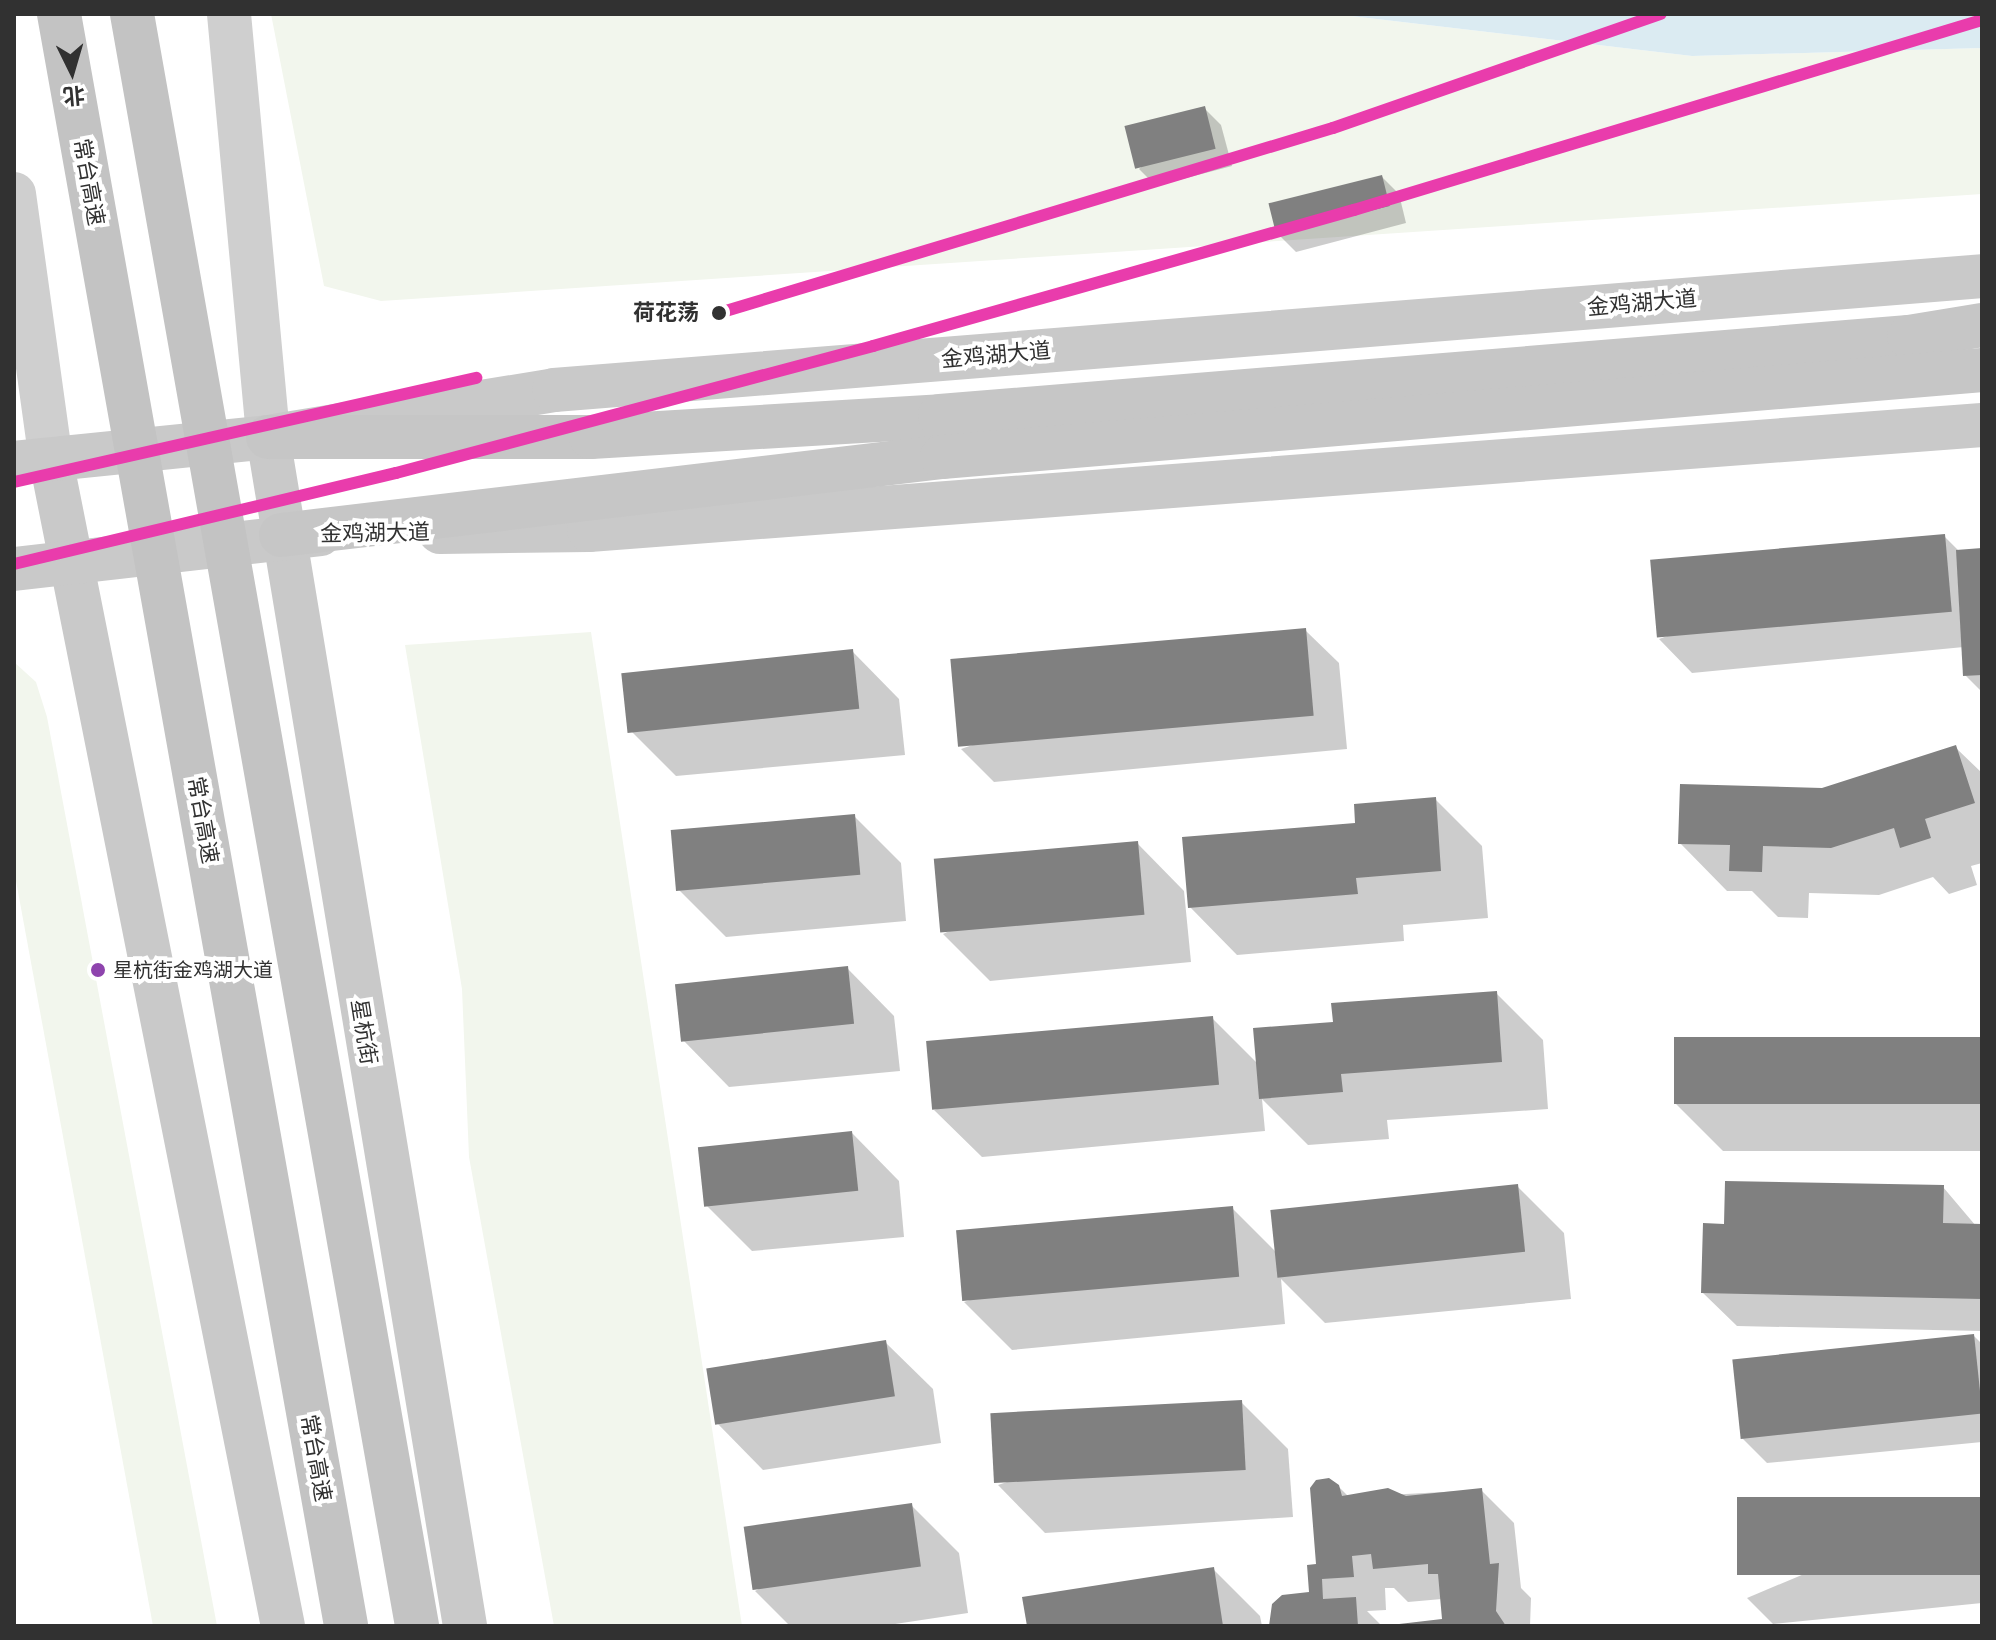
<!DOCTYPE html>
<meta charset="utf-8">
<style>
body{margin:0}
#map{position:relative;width:1996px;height:1640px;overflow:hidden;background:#fff;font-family:Inter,"Noto Sans SC",sans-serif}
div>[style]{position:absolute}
.green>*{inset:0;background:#f2f6ed}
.water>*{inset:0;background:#dbebf2}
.shadow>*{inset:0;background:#0003}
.building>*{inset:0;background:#808080;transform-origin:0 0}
.secondary>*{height:44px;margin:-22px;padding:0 22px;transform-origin:22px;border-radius:22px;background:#cfcfcf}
.primary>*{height:44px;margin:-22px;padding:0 22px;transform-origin:22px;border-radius:22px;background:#c9c9c9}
.trunk>*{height:44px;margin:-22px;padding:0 22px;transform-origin:22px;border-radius:22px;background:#c6c6c6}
.motorway-bridge>*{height:44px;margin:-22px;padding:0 22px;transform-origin:22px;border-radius:22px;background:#c3c3c3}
.metro-1>*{height:12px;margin:-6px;padding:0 6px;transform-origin:6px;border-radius:6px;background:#e93cac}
.dots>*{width:22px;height:22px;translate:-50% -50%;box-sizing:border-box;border:4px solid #fff;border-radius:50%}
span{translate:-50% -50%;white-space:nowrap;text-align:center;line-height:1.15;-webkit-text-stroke:8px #fff;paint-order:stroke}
.bus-label{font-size:20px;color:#313131}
.left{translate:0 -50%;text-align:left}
.street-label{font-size:22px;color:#313131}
.stop-label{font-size:22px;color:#313131;font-weight:700}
.right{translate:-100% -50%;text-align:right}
.frame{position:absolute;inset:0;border:16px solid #313131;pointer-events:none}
.north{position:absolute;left:32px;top:32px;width:80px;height:80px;-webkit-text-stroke:6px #fff;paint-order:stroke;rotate:175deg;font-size:22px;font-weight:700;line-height:32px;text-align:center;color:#313131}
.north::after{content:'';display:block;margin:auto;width:28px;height:36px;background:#313131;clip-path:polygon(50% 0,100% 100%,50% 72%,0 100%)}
</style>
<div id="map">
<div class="green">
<div style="clip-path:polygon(271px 14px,1334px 14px,1692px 56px,1982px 48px,1982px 194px,381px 301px,324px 286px)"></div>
<div style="clip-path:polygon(591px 632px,742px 1626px,554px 1626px,469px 1157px,462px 989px,405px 645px)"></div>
<div style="clip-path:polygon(14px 662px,36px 682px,47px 717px,217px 1626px,153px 1626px,14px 870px)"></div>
</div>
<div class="water">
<div style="clip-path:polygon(1334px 14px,1982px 14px,1982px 48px,1692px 56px)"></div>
</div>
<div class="shadow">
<div style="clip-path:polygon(1204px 108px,1221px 125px,1232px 166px,1156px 186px,1139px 169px)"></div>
<div style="clip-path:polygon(1382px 177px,1399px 194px,1406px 223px,1296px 252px,1279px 235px)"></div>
<div style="clip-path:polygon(1944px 536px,1959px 551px,1982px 550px,1982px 692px,1965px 675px,1964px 647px,1692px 673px,1659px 639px)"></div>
<div style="clip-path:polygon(1305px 630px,1339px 663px,1347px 749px,994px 782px,961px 749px)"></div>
<div style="clip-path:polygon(852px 651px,899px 699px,905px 755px,676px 776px,629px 729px)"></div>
<div style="clip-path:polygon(1955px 747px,1982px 773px,1982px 863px,1971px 866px,1977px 885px,1949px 894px,1933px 877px,1879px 895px,1809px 893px,1808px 918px,1778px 917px,1752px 891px,1727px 891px,1680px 843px)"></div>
<div style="clip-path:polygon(1435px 799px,1482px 846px,1488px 918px,1403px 925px,1404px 941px,1237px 955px,1190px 907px,1358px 825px)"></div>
<div style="clip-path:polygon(854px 816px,901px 863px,906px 921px,726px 937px,679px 890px)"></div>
<div style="clip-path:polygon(1137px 843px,1184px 891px,1191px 962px,990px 981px,943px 934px)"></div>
<div style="clip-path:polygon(847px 968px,894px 1016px,900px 1071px,729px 1087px,682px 1039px)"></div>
<div style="clip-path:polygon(1496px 993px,1543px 1040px,1548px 1109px,1387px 1120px,1389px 1139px,1308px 1145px,1262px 1099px,1265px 1131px,982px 1157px,934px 1110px,1212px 1018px,1258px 1064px,1335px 1024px)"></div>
<div style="clip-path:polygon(1982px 1039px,1982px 1151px,1723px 1151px,1676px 1104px)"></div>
<div style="clip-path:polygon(852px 1133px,899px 1181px,904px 1237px,752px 1251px,705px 1204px)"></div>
<div style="clip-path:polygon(1517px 1186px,1564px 1233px,1571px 1299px,1325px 1323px,1281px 1279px,1285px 1324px,1012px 1350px,964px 1302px,1232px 1208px,1276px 1252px)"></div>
<div style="clip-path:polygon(1943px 1187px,1976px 1226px,1982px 1226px,1982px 1331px,1737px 1326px,1703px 1293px,1726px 1226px)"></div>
<div style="clip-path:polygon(1974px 1336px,1982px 1344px,1982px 1442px,1767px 1463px,1742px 1438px)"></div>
<div style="clip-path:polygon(885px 1342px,933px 1389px,941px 1443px,763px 1470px,716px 1422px)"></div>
<div style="clip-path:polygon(1241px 1402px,1288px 1449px,1293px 1517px,1045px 1533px,998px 1485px)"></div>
<div style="clip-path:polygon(1338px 1486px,1349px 1497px,1481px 1490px,1514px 1523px,1521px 1588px,1531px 1598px,1530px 1626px,1388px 1626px,1444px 1620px,1442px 1599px,1408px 1602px,1394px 1588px,1385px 1588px,1386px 1610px,1367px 1611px,1382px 1626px,1272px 1626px,1311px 1593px)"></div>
<div style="clip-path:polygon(1982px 1499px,1982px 1603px,1773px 1624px,1747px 1598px)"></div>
<div style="clip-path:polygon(911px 1505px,959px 1553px,968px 1613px,882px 1626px,790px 1626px,755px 1591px)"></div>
<div style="clip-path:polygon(1213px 1569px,1260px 1616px,1262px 1626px,1029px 1626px)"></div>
</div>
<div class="building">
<div style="left:1205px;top:106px;width:44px;height:83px;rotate:76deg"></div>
<div style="left:1382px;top:175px;width:32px;height:117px;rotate:76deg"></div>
<div style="left:1945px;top:534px;width:78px;height:296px;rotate:85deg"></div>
<div style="clip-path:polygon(1982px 548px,1982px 675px,1963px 676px,1956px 550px)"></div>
<div style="left:1306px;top:628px;width:88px;height:357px;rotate:85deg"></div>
<div style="left:853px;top:649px;width:60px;height:233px;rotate:84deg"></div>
<div style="clip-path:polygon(1956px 745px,1975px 803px,1925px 819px,1931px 838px,1900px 848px,1894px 828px,1831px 848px,1763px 846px,1762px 872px,1729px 871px,1730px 845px,1678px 844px,1680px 784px,1822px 788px)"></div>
<div style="clip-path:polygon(1436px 797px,1441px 871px,1356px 878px,1358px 894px,1188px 908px,1182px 837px,1355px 823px,1354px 804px)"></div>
<div style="left:855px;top:814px;width:61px;height:185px;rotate:85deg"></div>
<div style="left:1138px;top:841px;width:74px;height:205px;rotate:85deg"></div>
<div style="left:848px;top:966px;width:58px;height:174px;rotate:84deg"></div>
<div style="clip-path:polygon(1497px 991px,1502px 1062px,1341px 1074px,1343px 1092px,1259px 1099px,1253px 1028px,1333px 1022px,1331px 1003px)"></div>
<div style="left:1213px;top:1016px;width:69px;height:288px;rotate:85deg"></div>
<div style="left:1982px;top:1037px;width:67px;height:308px;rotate:90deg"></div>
<div style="left:852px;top:1131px;width:60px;height:155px;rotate:84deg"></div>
<div style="clip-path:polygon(1725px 1181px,1944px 1185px,1943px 1223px,1982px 1224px,1982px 1299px,1701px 1293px,1703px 1223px,1724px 1224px)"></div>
<div style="left:1518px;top:1184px;width:68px;height:249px;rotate:84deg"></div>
<div style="left:1233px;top:1206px;width:71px;height:278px;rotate:85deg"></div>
<div style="left:1974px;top:1334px;width:80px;height:243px;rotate:84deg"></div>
<div style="left:886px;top:1340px;width:57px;height:182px;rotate:81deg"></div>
<div style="left:1242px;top:1400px;width:70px;height:252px;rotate:87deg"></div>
<div style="clip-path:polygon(1329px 1478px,1339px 1485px,1342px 1496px,1388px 1488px,1406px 1496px,1482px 1488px,1490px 1564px,1499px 1563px,1496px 1611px,1506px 1626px,1382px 1626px,1442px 1619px,1438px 1574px,1428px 1574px,1428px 1564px,1373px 1569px,1371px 1554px,1352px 1556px,1354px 1577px,1322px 1579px,1323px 1599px,1356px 1597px,1358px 1626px,1269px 1626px,1272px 1604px,1282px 1595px,1309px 1592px,1307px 1565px,1316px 1564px,1310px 1488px,1316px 1480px)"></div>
<div style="left:1982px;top:1497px;width:78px;height:245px;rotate:90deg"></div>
<div style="left:912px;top:1503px;width:64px;height:170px;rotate:82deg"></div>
<div style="clip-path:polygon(1214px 1567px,1223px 1626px,1027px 1626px,1022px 1597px)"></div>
</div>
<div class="secondary">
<div style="left:229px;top:14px;width:425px;rotate:84.7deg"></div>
<div style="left:14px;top:194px;width:269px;rotate:82.1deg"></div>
</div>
<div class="primary">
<div style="left:268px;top:437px;width:1205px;rotate:80.59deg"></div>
<div style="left:51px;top:460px;width:1189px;rotate:78.75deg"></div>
<div style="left:14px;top:463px;width:255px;rotate:-5.8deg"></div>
<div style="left:268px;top:437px;width:290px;rotate:-9.3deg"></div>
<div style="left:554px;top:390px;width:1433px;rotate:-4.56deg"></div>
<div style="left:440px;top:532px;width:149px;rotate:-0.8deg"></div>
<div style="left:589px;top:530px;width:1397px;rotate:-4.31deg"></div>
<div style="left:14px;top:569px;width:308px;rotate:-6.5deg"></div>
</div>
<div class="trunk">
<div style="left:268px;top:437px;width:323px"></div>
<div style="left:591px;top:437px;width:350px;rotate:-3.4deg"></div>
<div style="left:940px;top:416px;width:972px;rotate:-4.66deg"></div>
<div style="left:1909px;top:337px;width:74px;rotate:-9.3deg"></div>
<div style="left:281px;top:535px;width:666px;rotate:-6.73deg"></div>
<div style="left:942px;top:457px;width:1044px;rotate:-4.78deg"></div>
</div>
<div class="motorway-bridge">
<div style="left:59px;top:14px;width:1637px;rotate:79.9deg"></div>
<div style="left:132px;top:14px;width:1637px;rotate:79.97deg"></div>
</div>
<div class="metro-1">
<div style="left:719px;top:313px;width:641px;rotate:-16.77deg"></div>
<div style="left:1333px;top:128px;width:347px;rotate:-19.2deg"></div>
<div style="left:14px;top:482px;width:474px;rotate:-12.7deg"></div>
<div style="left:14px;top:564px;width:393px;rotate:-13.4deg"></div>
<div style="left:396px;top:473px;width:494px;rotate:-14.9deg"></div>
<div style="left:873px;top:346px;width:500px;rotate:-15.8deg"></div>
<div style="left:1354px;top:210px;width:656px;rotate:-16.83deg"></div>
</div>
<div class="dots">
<div style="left:719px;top:313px;background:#313131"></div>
<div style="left:98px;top:970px;background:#8e44ad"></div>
</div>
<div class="bus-label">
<span class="left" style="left:113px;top:970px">星杭街金鸡湖大道</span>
</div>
<div class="street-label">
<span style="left:89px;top:182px;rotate:80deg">常台高速</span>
<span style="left:1642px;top:303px;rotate:-5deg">金鸡湖大道</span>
<span style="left:996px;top:355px;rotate:-5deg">金鸡湖大道</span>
<span style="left:375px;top:533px;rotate:-1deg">金鸡湖大道</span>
<span style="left:203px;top:820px;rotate:80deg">常台高速</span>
<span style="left:364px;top:1032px;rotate:81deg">星杭街</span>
<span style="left:316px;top:1458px;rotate:80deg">常台高速</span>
</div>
<div class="stop-label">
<span class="right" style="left:699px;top:313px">荷花荡</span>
</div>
<div class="frame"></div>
<div class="north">北</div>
</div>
